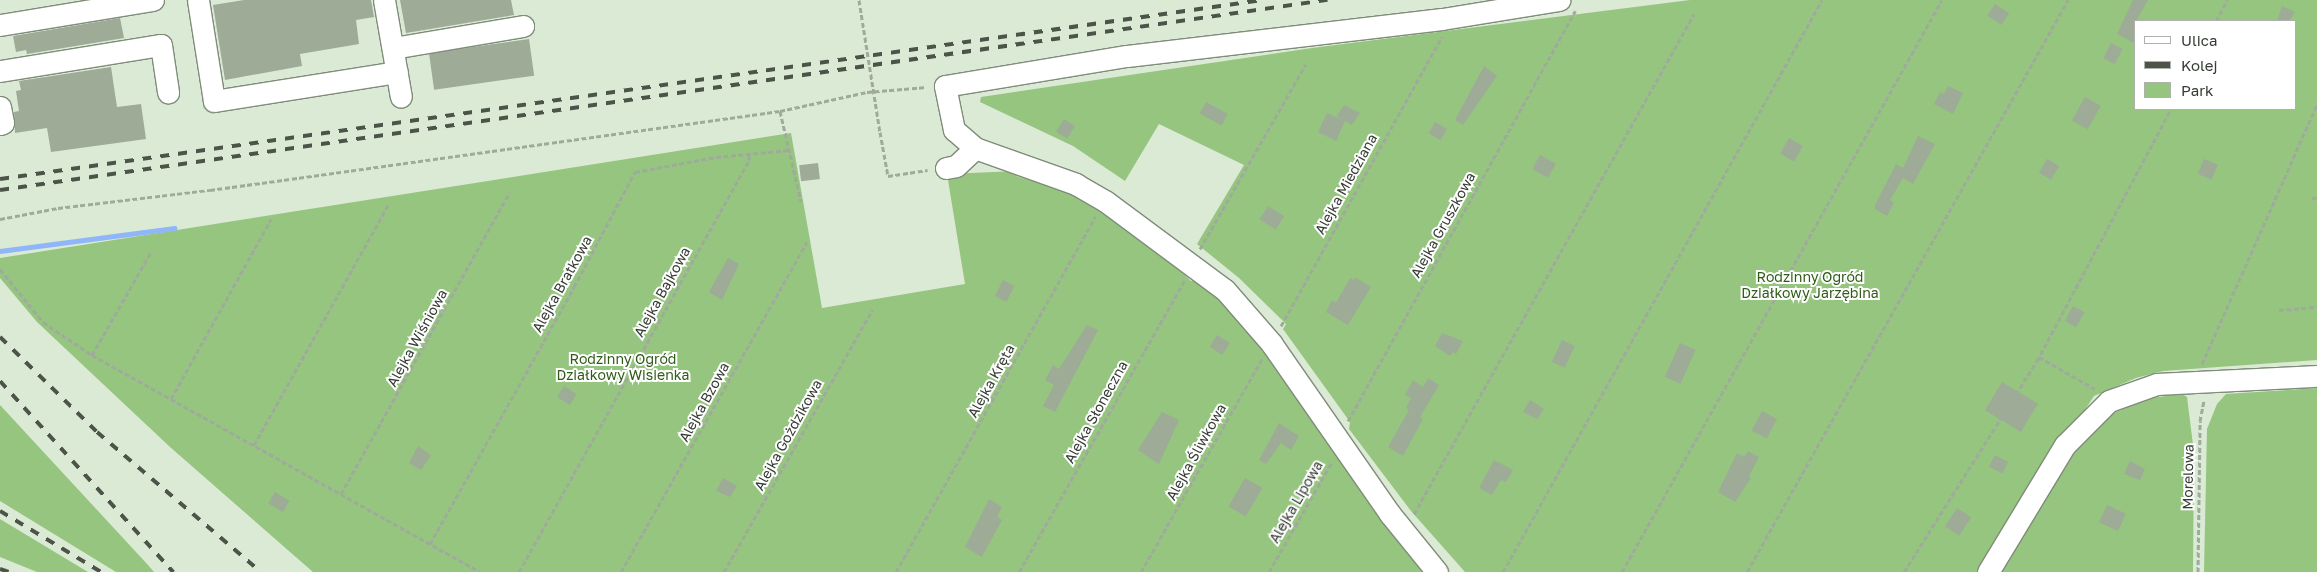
<!DOCTYPE html>
<meta charset="utf-8">
<style>
body{margin:0}
#map{position:relative;width:2317px;height:572px;overflow:hidden;background:#dbead4;font-family:"Golos Text",sans-serif}
div>[style]{position:absolute}
.green>*{inset:0;background:#96c580}
.stream>*{height:5px;margin:-2.5px;padding:0 2.5px;transform-origin:2.5px;border-radius:2.5px;background:#8fb6f9}
.building>*{inset:0;background:#9dab97;transform-origin:0 0}
.path>*{height:3px;margin-top:-1.5px;transform-origin:0;background:repeating-linear-gradient(90deg,#9fab9a 0 5px,transparent 0 7.5px)}
.roads{filter:drop-shadow(1px 0 #7f8c79) drop-shadow(-1px 0 #7f8c79) drop-shadow(0 1px #7f8c79) drop-shadow(0 -1px #7f8c79)}
.minor>*{height:21px;margin:-10.5px;padding:0 10.5px;transform-origin:10.5px;border-radius:10.5px;background:#fff}
.rail>*{height:4px;margin-top:-2px;transform-origin:0;background:repeating-linear-gradient(90deg,#4c5348 0 9px,transparent 0 18px)}
.path-bridge>*{height:3px;margin-top:-1.5px;transform-origin:0;background:repeating-linear-gradient(90deg,#9fab9a 0 5px,transparent 0 7.5px)}
span{translate:-50% -50%;white-space:nowrap;text-align:center;line-height:1.15;-webkit-text-stroke:4px #fff;paint-order:stroke}
.street-label{font-size:14px;color:#363c33}
.park-label{font-size:14px;color:#305b17}
.legend{position:absolute;left:2134px;top:20px;width:162px;height:90px;box-sizing:border-box;background:#fff;border:1px solid #afb1ad;margin:0;padding:6px 9px;list-style:none;font-size:15px;color:#363c33}
.legend li{display:flex;align-items:center;gap:10px;height:25px}
.legend b{width:25px;border:1px solid #afb1ad}
</style>
<div id="map">
<div class="green">
<div style="clip-path:polygon(evenodd,1690px 0,2317px 0,2317px 360px,2163px 371px,2136px 378px,2094px 396px,1978px 572px,1465px 572px,1411px 511px,1349px 429px,1350px 422px,1283px 329px,1286px 324px,1239px 278px,1197px 244px,1244px 165px,1159px 124px,1125px 181px,1073px 146px,980px 102px,981px 97px,1312px 48px,1690px 0,2136px 21px,2296px 21px,2296px 109px,2136px 109px,2136px 21px)"></div>
<div style="clip-path:polygon(791px 133px,822px 308px,965px 284px,947px 174px,1017px 171px,1016px 176px,1066px 191px,1094px 205px,1182px 267px,1182px 272px,1191px 281px,1197px 281px,1226px 303px,1260px 343px,1262px 351px,1272px 360px,1429px 572px,313px 572px,170px 447px,37px 322px,0 278px,0 258px)"></div>
<div style="clip-path:polygon(2317px 388px,2317px 572px,2204px 572px,2207px 429px,2217px 404px,2226px 394px)"></div>
<div style="clip-path:polygon(2182px 394px,2187px 397px,2194px 453px,2193px 572px,1998px 572px,2082px 441px,2109px 415px,2150px 398px)"></div>
<div style="clip-path:polygon(0 405px,148px 565px,154px 572px,116px 572px,0 501px)"></div>
<div style="clip-path:polygon(0 519px,88px 572px,37px 572px,0 557px)"></div>
</div>
<div class="stream">
<div style="left:0;top:251px;width:176px;rotate:-7.5deg"></div>
</div>
<div class="building">
<div style="clip-path:polygon(244px 0,371px 0,374px 17px,356px 20px,359px 44px,300px 54px,302px 66px,225px 80px,213px 5px)"></div>
<div style="clip-path:polygon(400px 0,511px 0,514px 15px,406px 33px)"></div>
<div style="clip-path:polygon(2133px 0,2148px 0,2136px 21px,2136px 44px,2117px 34px)"></div>
<div style="left:1995px;top:4px;width:17px;height:14px;rotate:33deg"></div>
<div style="clip-path:polygon(2282px 6px,2295px 12px,2289px 21px,2277px 21px)"></div>
<div style="clip-path:polygon(120px 18px,124px 38px,27px 54px,26px 50px,16px 52px,13px 36px)"></div>
<div style="left:529px;top:39px;width:37px;height:101px;rotate:82deg"></div>
<div style="left:2111px;top:43px;width:13px;height:17px;rotate:27deg"></div>
<div style="clip-path:polygon(1484px 66px,1497px 76px,1463px 125px,1455px 120px)"></div>
<div style="clip-path:polygon(111px 67px,117px 107px,141px 104px,146px 139px,51px 152px,47px 128px,15px 133px,14px 112px,19px 111px,16px 91px,21px 90px,19px 81px)"></div>
<div style="clip-path:polygon(1948px 86px,1963px 93px,1953px 114px,1934px 104px,1940px 92px,1944px 94px)"></div>
<div style="left:2085px;top:97px;width:18px;height:27px;rotate:29deg"></div>
<div style="left:1206px;top:102px;width:25px;height:13px;rotate:29deg"></div>
<div style="clip-path:polygon(1344px 105px,1360px 113px,1352px 125px,1345px 121px,1336px 141px,1318px 132px,1327px 113px,1343px 120px,1337px 116px)"></div>
<div style="left:1064px;top:119px;width:13px;height:15px;rotate:32deg"></div>
<div style="left:1435px;top:122px;width:14px;height:13px;rotate:30deg"></div>
<div style="clip-path:polygon(1918px 136px,1935px 144px,1913px 184px,1903px 178px,1890px 200px,1894px 203px,1887px 216px,1875px 209px,1875px 205px,1896px 164px,1903px 168px)"></div>
<div style="left:1789px;top:138px;width:16px;height:18px;rotate:30deg"></div>
<div style="left:1540px;top:155px;width:18px;height:16px;rotate:29deg"></div>
<div style="left:2047px;top:159px;width:14px;height:16px;rotate:30deg"></div>
<div style="left:2204px;top:159px;width:15px;height:16px;rotate:23deg"></div>
<div style="left:818px;top:163px;width:16px;height:19px;rotate:83deg"></div>
<div style="left:1268px;top:206px;width:19px;height:16px;rotate:32deg"></div>
<div style="clip-path:polygon(728px 258px,739px 264px,722px 300px,709px 292px)"></div>
<div style="clip-path:polygon(1355px 277px,1371px 287px,1348px 325px,1326px 312px,1332px 300px,1336px 303px,1350px 278px,1354px 280px)"></div>
<div style="left:1003px;top:280px;width:13px;height:18px;rotate:27deg"></div>
<div style="left:2073px;top:306px;width:13px;height:17px;rotate:29deg"></div>
<div style="clip-path:polygon(1087px 325px,1098px 330px,1055px 412px,1043px 406px,1054px 385px,1045px 380px,1053px 365px,1059px 369px)"></div>
<div style="clip-path:polygon(1442px 333px,1463px 341px,1456px 354px,1453px 352px,1450px 356px,1435px 346px)"></div>
<div style="left:1217px;top:335px;width:15px;height:14px;rotate:32deg"></div>
<div style="left:1562px;top:340px;width:14px;height:24px;rotate:25deg"></div>
<div style="left:1680px;top:343px;width:17px;height:37px;rotate:24deg"></div>
<div style="clip-path:polygon(1428px 378px,1439px 385px,1420px 417px,1423px 419px,1403px 456px,1388px 447px,1409px 410px,1406px 408px,1411px 398px,1405px 395px,1413px 380px,1423px 387px)"></div>
<div style="left:2002px;top:382px;width:42px;height:33px;rotate:31deg"></div>
<div style="left:564px;top:386px;width:15px;height:13px;rotate:32deg"></div>
<div style="clip-path:polygon(1530px 400px,1544px 409px,1537px 419px,1523px 412px)"></div>
<div style="left:1762px;top:411px;width:17px;height:22px;rotate:28deg"></div>
<div style="clip-path:polygon(1162px 412px,1179px 420px,1159px 464px,1138px 450px)"></div>
<div style="clip-path:polygon(1279px 423px,1299px 436px,1291px 450px,1281px 443px,1266px 464px,1259px 460px)"></div>
<div style="clip-path:polygon(418px 446px,431px 455px,421px 470px,409px 463px)"></div>
<div style="clip-path:polygon(1748px 451px,1759px 457px,1749px 476px,1751px 478px,1735px 502px,1718px 492px,1737px 453px,1744px 457px)"></div>
<div style="left:1995px;top:455px;width:15px;height:13px;rotate:28deg"></div>
<div style="clip-path:polygon(1494px 460px,1513px 470px,1506px 482px,1501px 480px,1492px 495px,1479px 488px)"></div>
<div style="clip-path:polygon(2130px 461px,2145px 469px,2140px 480px,2124px 474px)"></div>
<div style="clip-path:polygon(723px 478px,737px 486px,730px 497px,716px 491px)"></div>
<div style="left:1245px;top:478px;width:20px;height:33px;rotate:30deg"></div>
<div style="left:275px;top:492px;width:17px;height:13px;rotate:31deg"></div>
<div style="clip-path:polygon(989px 499px,1002px 507px,997px 517px,1002px 520px,982px 557px,965px 547px)"></div>
<div style="left:2107px;top:505px;width:21px;height:19px;rotate:25deg"></div>
<div style="left:1957px;top:508px;width:17px;height:22px;rotate:33deg"></div>
</div>
<div class="path">
<div style="left:2216px;top:21px;width:24px;rotate:-62deg"></div>
<div style="left:780px;top:111px;width:93px;rotate:77deg"></div>
<div style="left:880px;top:132px;width:45px;rotate:79.7deg"></div>
<div style="left:888px;top:176px;width:40px;rotate:-8.5deg"></div>
<div style="left:2312px;top:198px;width:5px"></div>
<div style="left:0;top:219px;width:59px;rotate:-10.7deg"></div>
<div style="left:58px;top:208px;width:153px;rotate:-6.8deg"></div>
<div style="left:210px;top:190px;width:575px;rotate:-7.89deg"></div>
<div style="left:780px;top:111px;width:89px;rotate:-12.3deg"></div>
<div style="left:867px;top:92px;width:60px;rotate:-4.8deg"></div>
<div style="left:1200px;top:249px;width:213px;rotate:-60.2deg"></div>
<div style="left:0;top:269px;width:68px;rotate:50.9deg"></div>
<div style="left:43px;top:322px;width:59px;rotate:34deg"></div>
<div style="left:92px;top:355px;width:445px;rotate:29.2deg"></div>
<div style="left:2279px;top:310px;width:38px;rotate:-5deg"></div>
<div style="left:1281px;top:326px;width:331px;rotate:-60.9deg"></div>
<div style="left:92px;top:355px;width:119px;rotate:-60.2deg"></div>
<div style="left:2039px;top:357px;width:64px;rotate:29.7deg"></div>
<div style="left:2202px;top:364px;width:284px;rotate:-66.1deg"></div>
<div style="left:171px;top:399px;width:206px;rotate:-60.9deg"></div>
<div style="left:1348px;top:421px;width:469px;rotate:-61deg"></div>
<div style="left:254px;top:445px;width:275px;rotate:-60.8deg"></div>
<div style="left:341px;top:494px;width:346px;rotate:-60.8deg"></div>
<div style="left:1414px;top:514px;width:573px;rotate:-60.75deg"></div>
<div style="left:430px;top:544px;width:295px;rotate:-60.7deg"></div>
<div style="left:574px;top:287px;width:130px;rotate:-62.1deg"></div>
<div style="left:635px;top:172px;width:82px;rotate:-10.5deg"></div>
<div style="left:716px;top:157px;width:74px;rotate:-5.4deg"></div>
<div style="left:519px;top:572px;width:472px;rotate:-60.8deg"></div>
<div style="left:749px;top:160px;width:6px;rotate:-90deg"></div>
<div style="left:621px;top:572px;width:379px;rotate:-60.6deg"></div>
<div style="left:724px;top:572px;width:302px;rotate:-60.5deg"></div>
<div style="left:896px;top:572px;width:408px;rotate:-60.7deg"></div>
<div style="left:1019px;top:572px;width:335px;rotate:-60.4deg"></div>
<div style="left:1141px;top:572px;width:245px;rotate:-60.4deg"></div>
<div style="left:1269px;top:572px;width:127px;rotate:-60.2deg"></div>
<div style="left:1503px;top:572px;width:655px;rotate:-60.85deg"></div>
<div style="left:1622px;top:572px;width:655px;rotate:-60.78deg"></div>
<div style="left:1747px;top:572px;width:656px;rotate:-60.7deg"></div>
<div style="left:1904px;top:572px;width:249px;rotate:-57.8deg"></div>
<div style="left:2037px;top:361px;width:285px;rotate:-62deg"></div>
<div style="left:2198px;top:572px;width:151px;rotate:-89.2deg"></div>
<div style="left:2200px;top:421px;width:21px;rotate:-79deg"></div>
</div>
<div class="roads">
<div class="minor">
<div style="left:198px;top:0;width:102px;rotate:81deg"></div>
<div style="left:214px;top:101px;width:185px;rotate:-9deg"></div>
<div style="left:384px;top:0;width:98px;rotate:80.1deg"></div>
<div style="left:0;top:25px;width:155px;rotate:-9.3deg"></div>
<div style="left:393px;top:48px;width:132px;rotate:-9.6deg"></div>
<div style="left:0;top:71px;width:163px;rotate:-9.2deg"></div>
<div style="left:161px;top:45px;width:48px;rotate:81.5deg"></div>
<div style="left:0;top:107px;width:16px;rotate:79deg"></div>
<div style="left:3px;top:123px;width:3px;rotate:162deg"></div>
<div style="left:946px;top:168px;width:10px;rotate:-11deg"></div>
<div style="left:956px;top:166px;width:26px;rotate:-43deg"></div>
<div style="left:1437px;top:572px;width:75px;rotate:-129deg"></div>
<div style="left:1390px;top:514px;width:207px;rotate:-124.8deg"></div>
<div style="left:1272px;top:344px;width:72px;rotate:-131deg"></div>
<div style="left:1225px;top:290px;width:149px;rotate:-143.4deg"></div>
<div style="left:1105px;top:201px;width:34px;rotate:-150deg"></div>
<div style="left:1076px;top:184px;width:107px;rotate:-160.4deg"></div>
<div style="left:975px;top:148px;width:28px;rotate:-139deg"></div>
<div style="left:954px;top:130px;width:45px;rotate:-101.6deg"></div>
<div style="left:945px;top:86px;width:184px;rotate:-9.4deg"></div>
<div style="left:1127px;top:56px;width:317px;rotate:-6.7deg"></div>
<div style="left:1442px;top:19px;width:119px;rotate:-9.2deg"></div>
<div style="left:1988px;top:572px;width:149px;rotate:-58.8deg"></div>
<div style="left:2065px;top:445px;width:62px;rotate:-45deg"></div>
<div style="left:2109px;top:401px;width:51px;rotate:-19.5deg"></div>
<div style="left:2157px;top:384px;width:160px;rotate:-2.9deg"></div>
</div>
</div>
<div class="rail">
<div style="left:0;top:179px;width:1275px;rotate:-8.07deg"></div>
<div style="left:0;top:190px;width:1341px;rotate:-8.15deg"></div>
<div style="left:0;top:337px;width:136px;rotate:44.4deg"></div>
<div style="left:97px;top:432px;width:216px;rotate:40.5deg"></div>
<div style="left:0;top:381px;width:258px;rotate:47.8deg"></div>
<div style="left:0;top:511px;width:118px;rotate:31.1deg"></div>
<div style="left:0;top:569px;width:9px;rotate:18deg"></div>
</div>
<div class="path-bridge">
<div style="left:859px;top:0;width:134px;rotate:81deg"></div>
</div>
<div class="street-label">
<span style="left:1346px;top:184px;rotate:-61deg">Alejka Miedziana</span>
<span style="left:1443px;top:225px;rotate:-61deg">Alejka Gruszkowa</span>
<span style="left:562px;top:284px;rotate:-61deg">Alejka Bratkowa</span>
<span style="left:662px;top:292px;rotate:-61deg">Alejka Bajkowa</span>
<span style="left:417px;top:338px;rotate:-61deg">Alejka Wiśniowa</span>
<span style="left:991px;top:381px;rotate:-61deg">Alejka Kręta</span>
<span style="left:704px;top:402px;rotate:-61deg">Alejka Bzowa</span>
<span style="left:1096px;top:412px;rotate:-61deg">Alejka Słoneczna</span>
<span style="left:788px;top:435px;rotate:-61deg">Alejka Gożdzikowa</span>
<span style="left:1196px;top:452px;rotate:-61deg">Alejka Śliwkowa</span>
<span style="left:2188px;top:477px;rotate:-89deg">Morelowa</span>
<span style="left:1296px;top:502px;rotate:-60deg">Alejka Lipowa</span>
</div>
<div class="park-label">
<span style="left:1810px;top:285px">Rodzinny Ogród<br>Działkowy Jarzębina</span>
<span style="left:623px;top:367px">Rodzinny Ogród<br>Działkowy Wisienka</span>
</div>
<ul class="legend">
<li><b style="height:6px;background:#fff"></b>Ulica</li>
<li><b style="height:6px;background:#4c5348"></b>Kolej</li>
<li><b style="height:14px;background:#96c580"></b>Park</li>
</ul>
</div>
